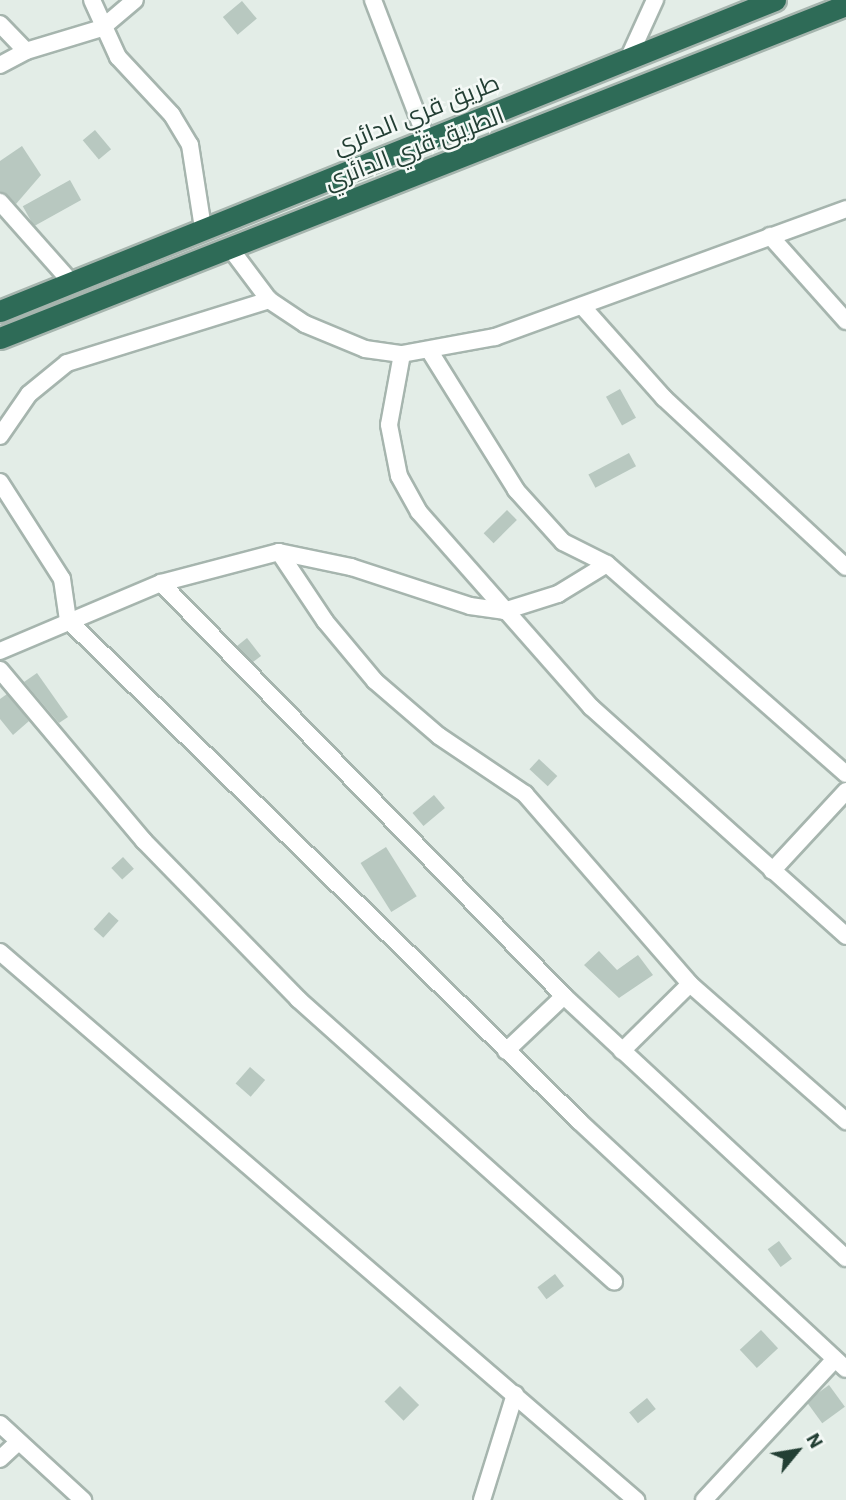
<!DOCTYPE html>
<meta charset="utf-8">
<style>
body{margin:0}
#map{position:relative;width:846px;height:1500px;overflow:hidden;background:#e3ede7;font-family:"IBM Plex Sans",Cairo,sans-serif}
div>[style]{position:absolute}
.building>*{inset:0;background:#b8c8c0;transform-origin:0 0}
.roads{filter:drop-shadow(2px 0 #a6b5ae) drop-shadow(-2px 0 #a6b5ae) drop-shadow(0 2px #a6b5ae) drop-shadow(0 -2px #a6b5ae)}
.street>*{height:16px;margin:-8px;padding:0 8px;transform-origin:8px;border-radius:8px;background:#fff}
.highway>*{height:21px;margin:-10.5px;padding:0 10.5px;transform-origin:10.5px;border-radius:10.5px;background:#2e6b57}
span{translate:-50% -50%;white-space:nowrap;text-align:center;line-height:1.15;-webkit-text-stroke:5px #f4f9f6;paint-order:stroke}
.street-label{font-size:24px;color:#233f34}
.north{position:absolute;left:762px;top:1416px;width:70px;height:70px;-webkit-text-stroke:5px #f4f9f6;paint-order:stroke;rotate:60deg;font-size:19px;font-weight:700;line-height:28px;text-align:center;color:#233f34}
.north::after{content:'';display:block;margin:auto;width:24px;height:32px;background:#233f34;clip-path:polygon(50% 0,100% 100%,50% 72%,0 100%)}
</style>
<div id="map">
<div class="building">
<div style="left:242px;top:1px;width:23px;height:25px;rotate:50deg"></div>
<div style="left:95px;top:130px;width:25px;height:16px;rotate:50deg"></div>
<div style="clip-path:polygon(22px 146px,41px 175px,16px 204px,0 192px,0 161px)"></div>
<div style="left:70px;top:180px;width:23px;height:54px;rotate:61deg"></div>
<div style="left:620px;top:389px;width:33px;height:16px;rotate:61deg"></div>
<div style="left:629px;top:453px;width:15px;height:46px;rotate:62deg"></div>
<div style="left:507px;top:510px;width:14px;height:33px;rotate:45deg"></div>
<div style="clip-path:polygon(247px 638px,261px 656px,253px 662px,237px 646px)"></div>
<div style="clip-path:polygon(37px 673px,68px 717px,59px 723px,24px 682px)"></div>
<div style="clip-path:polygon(7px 694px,29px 721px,13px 735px,0 719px,0 699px)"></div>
<div style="left:539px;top:759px;width:25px;height:14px;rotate:43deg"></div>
<div style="left:434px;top:795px;width:17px;height:28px;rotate:50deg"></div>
<div style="left:386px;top:847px;width:58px;height:30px;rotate:58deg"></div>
<div style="left:123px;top:857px;width:16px;height:16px;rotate:47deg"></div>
<div style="left:109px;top:912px;width:13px;height:23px;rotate:42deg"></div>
<div style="clip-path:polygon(599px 951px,617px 970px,638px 955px,653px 975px,619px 998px,584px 965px)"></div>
<div style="left:250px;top:1067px;width:20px;height:22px;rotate:41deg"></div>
<div style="left:779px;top:1241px;width:22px;height:14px;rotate:54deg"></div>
<div style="left:555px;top:1274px;width:15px;height:22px;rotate:53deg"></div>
<div style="left:761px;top:1330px;width:25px;height:29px;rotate:47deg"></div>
<div style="left:829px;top:1385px;width:27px;height:28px;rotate:54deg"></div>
<div style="left:400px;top:1386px;width:27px;height:22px;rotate:45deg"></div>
<div style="left:647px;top:1398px;width:14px;height:23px;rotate:51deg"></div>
</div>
<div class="roads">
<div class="street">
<div style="left:92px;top:0;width:63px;rotate:65.5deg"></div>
<div style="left:118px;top:57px;width:79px;rotate:47deg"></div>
<div style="left:172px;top:115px;width:35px;rotate:59deg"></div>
<div style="left:190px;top:145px;width:84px;rotate:81.1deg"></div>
<div style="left:373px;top:0;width:148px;rotate:69deg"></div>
<div style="left:0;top:24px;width:37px;rotate:46deg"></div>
<div style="left:629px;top:57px;width:63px;rotate:-65.5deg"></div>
<div style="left:0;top:65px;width:30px;rotate:-28deg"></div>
<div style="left:26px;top:51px;width:79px;rotate:-16.8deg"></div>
<div style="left:102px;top:28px;width:43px;rotate:-40.3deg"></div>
<div style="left:0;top:202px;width:107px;rotate:48.4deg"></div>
<div style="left:770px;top:236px;width:114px;rotate:48.2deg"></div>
<div style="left:230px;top:248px;width:65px;rotate:53.1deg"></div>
<div style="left:269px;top:300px;width:43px;rotate:33.7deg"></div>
<div style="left:305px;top:324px;width:65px;rotate:22.6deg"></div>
<div style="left:365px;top:349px;width:37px;rotate:8deg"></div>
<div style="left:402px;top:354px;width:95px;rotate:-10.4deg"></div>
<div style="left:495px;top:337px;width:374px;rotate:-20deg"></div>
<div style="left:582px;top:306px;width:123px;rotate:48.3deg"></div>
<div style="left:664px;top:398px;width:248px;rotate:42.9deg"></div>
<div style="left:429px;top:350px;width:165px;rotate:58.1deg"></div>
<div style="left:516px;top:490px;width:70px;rotate:47.9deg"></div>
<div style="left:563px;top:542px;width:49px;rotate:26.6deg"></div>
<div style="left:607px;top:564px;width:318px;rotate:41.3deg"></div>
<div style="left:402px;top:354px;width:72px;rotate:100.4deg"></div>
<div style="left:389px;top:425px;width:52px;rotate:78.9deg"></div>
<div style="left:399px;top:476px;width:41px;rotate:60.9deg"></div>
<div style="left:419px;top:512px;width:260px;rotate:48.6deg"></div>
<div style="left:591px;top:707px;width:343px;rotate:41.9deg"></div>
<div style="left:0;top:436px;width:51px;rotate:-55.4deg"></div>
<div style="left:29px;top:394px;width:49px;rotate:-39.2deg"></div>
<div style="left:67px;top:363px;width:212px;rotate:-17.3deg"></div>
<div style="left:0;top:482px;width:115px;rotate:57.4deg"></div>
<div style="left:62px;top:579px;width:41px;rotate:81.7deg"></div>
<div style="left:68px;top:620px;width:716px;rotate:44.43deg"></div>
<div style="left:579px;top:1121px;width:364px;rotate:42.9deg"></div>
<div style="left:279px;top:552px;width:83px;rotate:56.3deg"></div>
<div style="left:325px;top:621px;width:78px;rotate:50.2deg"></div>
<div style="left:375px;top:681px;width:84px;rotate:40.7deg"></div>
<div style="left:439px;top:736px;width:104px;rotate:34deg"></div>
<div style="left:525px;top:794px;width:252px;rotate:49deg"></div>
<div style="left:690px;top:984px;width:208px;rotate:41.3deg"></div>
<div style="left:161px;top:583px;width:577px;rotate:45.7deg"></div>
<div style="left:564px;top:996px;width:385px;rotate:42.9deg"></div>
<div style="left:0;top:651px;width:175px;rotate:-22.9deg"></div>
<div style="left:161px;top:583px;width:122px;rotate:-14.7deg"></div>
<div style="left:279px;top:552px;width:74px;rotate:11.8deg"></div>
<div style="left:351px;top:567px;width:125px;rotate:18.1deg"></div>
<div style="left:470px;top:606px;width:34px;rotate:8deg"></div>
<div style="left:504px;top:611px;width:57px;rotate:-17.5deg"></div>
<div style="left:558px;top:594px;width:57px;rotate:-31.5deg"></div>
<div style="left:0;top:670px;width:224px;rotate:49.9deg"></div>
<div style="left:144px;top:841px;width:221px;rotate:45.7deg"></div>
<div style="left:298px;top:999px;width:424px;rotate:41.8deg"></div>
<div style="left:772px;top:871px;width:109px;rotate:-47.2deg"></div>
<div style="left:0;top:952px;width:840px;rotate:40.75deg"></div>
<div style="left:506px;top:1051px;width:80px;rotate:-43.5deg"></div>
<div style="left:622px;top:1051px;width:95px;rotate:-44.6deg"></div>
<div style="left:0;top:1424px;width:113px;rotate:42.5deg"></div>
<div style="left:0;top:1459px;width:25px;rotate:-43deg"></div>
<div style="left:482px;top:1500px;width:111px;rotate:-72.7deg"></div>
<div style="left:704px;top:1500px;width:192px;rotate:-47.1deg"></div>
</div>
<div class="highway">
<div style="left:0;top:311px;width:835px;rotate:-21.87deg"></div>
<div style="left:0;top:338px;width:909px;rotate:-21.49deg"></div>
</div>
</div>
<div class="street-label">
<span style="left:416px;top:114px;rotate:-22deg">طريق قري الدائري</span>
<span style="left:414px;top:148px;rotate:-21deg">الطريق قري الدائري</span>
</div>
<div class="north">N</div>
</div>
